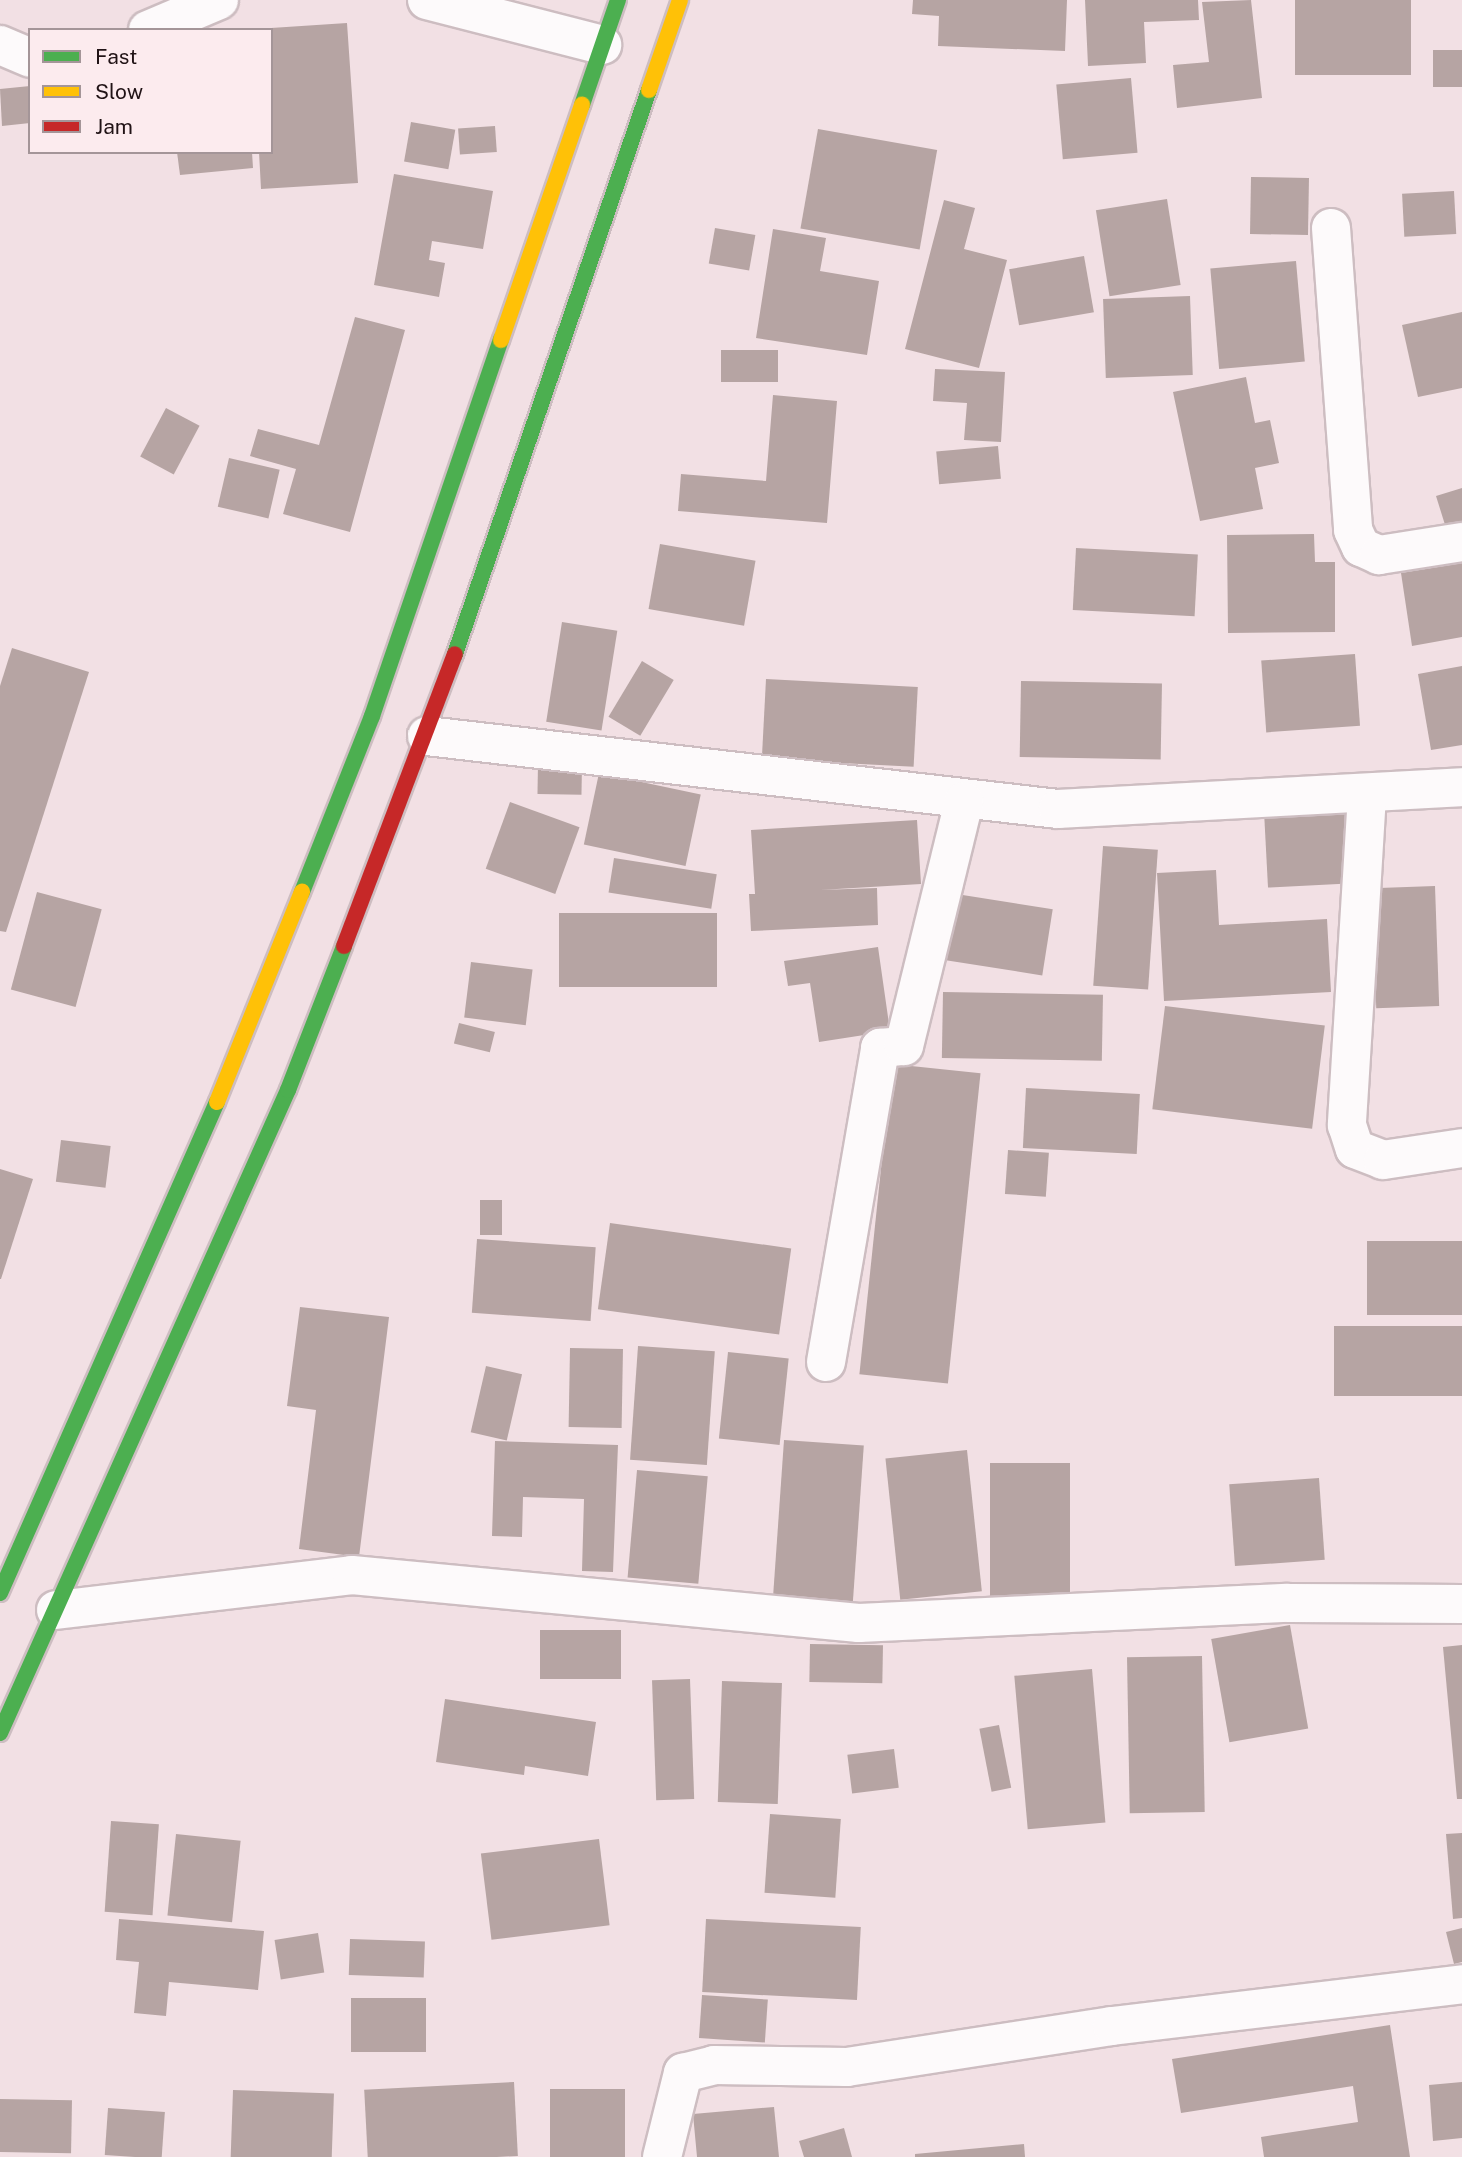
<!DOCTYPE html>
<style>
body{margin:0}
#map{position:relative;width:1462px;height:2157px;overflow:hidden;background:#f2e0e4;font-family:"Public Sans",sans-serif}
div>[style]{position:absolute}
.building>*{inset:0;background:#b6a4a3;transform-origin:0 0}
.roads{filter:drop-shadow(2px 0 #cdbdc1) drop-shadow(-2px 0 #cdbdc1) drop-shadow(0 2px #cdbdc1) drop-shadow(0 -2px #cdbdc1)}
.street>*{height:38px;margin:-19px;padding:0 19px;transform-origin:19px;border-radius:19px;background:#fdfafb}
.fast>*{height:16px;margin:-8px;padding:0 8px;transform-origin:8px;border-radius:8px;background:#4caf50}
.slow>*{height:16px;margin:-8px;padding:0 8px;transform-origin:8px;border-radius:8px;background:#ffc107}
.jam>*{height:16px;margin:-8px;padding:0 8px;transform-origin:8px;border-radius:8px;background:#c62828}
span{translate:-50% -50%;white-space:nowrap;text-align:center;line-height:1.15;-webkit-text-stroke:5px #fcebee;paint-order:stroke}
.legend{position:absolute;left:28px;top:28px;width:245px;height:126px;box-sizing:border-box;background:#fcebee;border:2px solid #a49598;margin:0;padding:9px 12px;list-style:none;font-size:21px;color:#211316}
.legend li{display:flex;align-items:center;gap:14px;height:35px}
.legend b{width:35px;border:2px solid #a49598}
</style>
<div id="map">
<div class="building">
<div style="clip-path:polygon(913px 0,1067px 0,1065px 51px,938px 46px,939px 16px,912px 14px)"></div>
<div style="clip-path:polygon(1085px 0,1198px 0,1199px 20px,1144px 22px,1146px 63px,1088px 66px)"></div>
<div style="clip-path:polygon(1251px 0,1262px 98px,1177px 108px,1173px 65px,1209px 62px,1202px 2px)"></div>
<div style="left:1295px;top:0;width:116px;height:75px"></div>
<div style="clip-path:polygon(347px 23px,358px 183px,261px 189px,259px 152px,271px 152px,271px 28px)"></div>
<div style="left:1462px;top:50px;width:37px;height:29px;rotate:90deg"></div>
<div style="left:1131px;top:78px;width:75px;height:75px;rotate:85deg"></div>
<div style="clip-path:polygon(30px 86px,30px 123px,2px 126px,0 89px)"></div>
<div style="left:411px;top:122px;width:45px;height:40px;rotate:10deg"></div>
<div style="left:495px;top:126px;width:26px;height:37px;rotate:86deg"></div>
<div style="left:818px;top:129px;width:121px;height:101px;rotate:10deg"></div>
<div style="clip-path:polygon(177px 152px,252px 152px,253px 168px,180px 175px)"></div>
<div style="clip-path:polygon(394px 174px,493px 191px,483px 249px,432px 241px,429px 260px,445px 263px,439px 297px,374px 285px)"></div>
<div style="left:1251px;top:177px;width:58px;height:57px;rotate:1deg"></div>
<div style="left:1454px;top:191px;width:43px;height:52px;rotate:87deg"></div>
<div style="left:1167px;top:199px;width:87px;height:72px;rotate:81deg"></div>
<div style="clip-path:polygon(944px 200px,975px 208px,964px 249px,1007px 260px,979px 368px,905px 349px)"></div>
<div style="left:715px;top:228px;width:41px;height:36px;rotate:10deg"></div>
<div style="clip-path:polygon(773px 229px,826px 238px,820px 271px,879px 281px,867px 355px,756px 338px)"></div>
<div style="left:1084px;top:256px;width:57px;height:76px;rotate:80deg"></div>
<div style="left:1296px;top:261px;width:101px;height:86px;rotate:85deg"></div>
<div style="left:1190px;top:296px;width:79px;height:87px;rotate:88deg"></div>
<div style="clip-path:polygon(1462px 312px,1462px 388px,1418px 397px,1402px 325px)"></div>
<div style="clip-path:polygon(355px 317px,405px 330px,350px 532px,283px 514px,296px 469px,250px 456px,258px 429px,319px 445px)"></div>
<div style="left:721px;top:350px;width:57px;height:32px"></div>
<div style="clip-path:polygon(935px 369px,1005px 372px,1001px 442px,964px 440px,967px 403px,933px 401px)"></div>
<div style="clip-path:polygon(1246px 377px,1255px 423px,1270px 420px,1279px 463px,1255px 468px,1263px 509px,1200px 521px,1173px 392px)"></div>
<div style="clip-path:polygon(773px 395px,837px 401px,827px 523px,678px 511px,681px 474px,766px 481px)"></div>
<div style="left:166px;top:408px;width:38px;height:55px;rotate:28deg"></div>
<div style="left:998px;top:446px;width:33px;height:62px;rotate:85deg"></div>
<div style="left:229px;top:458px;width:52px;height:50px;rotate:13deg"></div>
<div style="clip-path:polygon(1462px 488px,1462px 523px,1446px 528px,1436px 496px)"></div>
<div style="clip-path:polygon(1314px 534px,1315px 562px,1335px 562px,1335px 632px,1228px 633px,1227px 535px)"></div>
<div style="left:660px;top:544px;width:97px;height:66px;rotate:10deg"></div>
<div style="left:1076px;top:548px;width:122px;height:62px;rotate:3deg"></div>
<div style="clip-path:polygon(1462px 563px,1462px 637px,1412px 646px,1401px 573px)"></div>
<div style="left:562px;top:622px;width:56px;height:101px;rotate:9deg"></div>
<div style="clip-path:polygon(12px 648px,89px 672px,6px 932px,0 931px,0 686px)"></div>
<div style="left:1355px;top:654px;width:72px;height:94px;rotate:86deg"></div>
<div style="left:642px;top:661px;width:37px;height:65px;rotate:31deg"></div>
<div style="clip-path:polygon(1462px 666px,1462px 745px,1431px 750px,1418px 674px)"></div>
<div style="left:766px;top:679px;width:152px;height:80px;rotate:3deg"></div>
<div style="left:1021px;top:681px;width:141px;height:76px;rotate:1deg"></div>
<div style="left:538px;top:764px;width:44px;height:30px;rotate:1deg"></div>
<div style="left:599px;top:773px;width:104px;height:73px;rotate:12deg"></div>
<div style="left:510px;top:802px;width:74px;height:71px;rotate:20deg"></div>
<div style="left:1354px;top:809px;width:74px;height:90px;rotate:87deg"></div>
<div style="clip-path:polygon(917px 820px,921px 884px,820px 890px,877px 888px,878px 925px,751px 931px,749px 894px,755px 894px,751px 830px)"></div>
<div style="left:1103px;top:846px;width:55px;height:140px;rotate:4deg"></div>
<div style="left:614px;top:858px;width:104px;height:35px;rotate:9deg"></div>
<div style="clip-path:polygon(1216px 870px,1219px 925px,1327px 919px,1331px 992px,1164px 1001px,1157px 873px)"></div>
<div style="left:1435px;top:886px;width:120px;height:63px;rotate:88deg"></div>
<div style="left:37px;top:892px;width:67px;height:101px;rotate:15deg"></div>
<div style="left:950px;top:893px;width:104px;height:67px;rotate:9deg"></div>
<div style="left:559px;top:913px;width:158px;height:74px"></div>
<div style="clip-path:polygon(878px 947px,890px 1031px,819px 1042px,810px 983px,788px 986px,784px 961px)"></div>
<div style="left:471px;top:962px;width:62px;height:56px;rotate:7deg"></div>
<div style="left:943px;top:992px;width:160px;height:66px;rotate:1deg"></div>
<div style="left:1165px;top:1006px;width:161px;height:104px;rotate:7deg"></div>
<div style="left:459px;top:1023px;width:37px;height:21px;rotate:14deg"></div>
<div style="left:892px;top:1064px;width:89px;height:312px;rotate:6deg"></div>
<div style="left:1026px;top:1088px;width:114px;height:60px;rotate:3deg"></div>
<div style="left:61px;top:1140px;width:50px;height:42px;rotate:7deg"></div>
<div style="left:1008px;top:1150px;width:41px;height:44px;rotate:4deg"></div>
<div style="clip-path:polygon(0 1169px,33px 1179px,1px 1279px,0 1279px)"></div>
<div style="left:480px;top:1200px;width:22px;height:35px"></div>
<div style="left:610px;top:1223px;width:183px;height:87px;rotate:8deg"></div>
<div style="left:477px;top:1239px;width:119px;height:74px;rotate:4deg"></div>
<div style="left:1462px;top:1241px;width:74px;height:95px;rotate:90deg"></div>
<div style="clip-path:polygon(300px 1307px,389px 1317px,359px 1557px,299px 1549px,316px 1410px,287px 1406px)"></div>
<div style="left:1462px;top:1326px;width:70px;height:128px;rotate:90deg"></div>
<div style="left:638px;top:1346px;width:77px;height:114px;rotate:4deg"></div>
<div style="left:570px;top:1348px;width:53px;height:79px;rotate:1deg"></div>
<div style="left:728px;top:1352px;width:61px;height:87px;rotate:6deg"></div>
<div style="left:486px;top:1366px;width:37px;height:68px;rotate:13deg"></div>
<div style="left:784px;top:1440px;width:80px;height:171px;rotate:4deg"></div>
<div style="clip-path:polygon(495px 1441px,618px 1445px,613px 1572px,582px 1571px,584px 1499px,523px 1497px,522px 1537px,492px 1536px)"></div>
<div style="left:967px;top:1450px;width:142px;height:82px;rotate:84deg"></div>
<div style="left:990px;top:1463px;width:80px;height:141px"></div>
<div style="left:637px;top:1470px;width:71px;height:108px;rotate:5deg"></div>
<div style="left:1319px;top:1478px;width:82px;height:90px;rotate:86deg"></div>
<div style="left:1290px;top:1625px;width:105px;height:80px;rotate:80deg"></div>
<div style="left:540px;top:1630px;width:81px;height:49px"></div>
<div style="left:810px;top:1644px;width:73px;height:38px;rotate:1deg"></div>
<div style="clip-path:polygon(1462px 1645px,1462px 1799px,1457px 1799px,1443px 1647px)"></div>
<div style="left:1202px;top:1656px;width:156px;height:75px;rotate:89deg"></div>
<div style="left:1092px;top:1669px;width:154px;height:78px;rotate:85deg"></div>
<div style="left:690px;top:1679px;width:120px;height:38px;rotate:88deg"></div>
<div style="left:722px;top:1681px;width:60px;height:121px;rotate:2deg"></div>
<div style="clip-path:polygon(445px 1699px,596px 1722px,588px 1776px,525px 1766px,524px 1775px,436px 1762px)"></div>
<div style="left:999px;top:1725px;width:64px;height:20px;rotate:79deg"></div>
<div style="left:894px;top:1749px;width:39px;height:47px;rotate:83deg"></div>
<div style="left:770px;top:1814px;width:71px;height:79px;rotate:4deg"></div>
<div style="left:111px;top:1821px;width:48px;height:91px;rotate:4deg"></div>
<div style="clip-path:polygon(1462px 1833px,1462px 1918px,1453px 1919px,1446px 1834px)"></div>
<div style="left:176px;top:1834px;width:65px;height:82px;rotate:6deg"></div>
<div style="left:599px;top:1839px;width:87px;height:119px;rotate:83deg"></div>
<div style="clip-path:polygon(119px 1919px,264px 1931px,258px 1990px,169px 1982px,166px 2016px,134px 2013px,139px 1962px,116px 1960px)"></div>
<div style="left:706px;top:1919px;width:155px;height:73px;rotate:3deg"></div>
<div style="clip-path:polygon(1462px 1928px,1462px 1962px,1454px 1964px,1446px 1932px)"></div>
<div style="left:318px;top:1933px;width:40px;height:44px;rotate:81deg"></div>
<div style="left:350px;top:1939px;width:75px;height:36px;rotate:2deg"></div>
<div style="left:702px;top:1995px;width:66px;height:43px;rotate:4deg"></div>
<div style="left:351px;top:1998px;width:75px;height:54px"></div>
<div style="clip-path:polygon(1390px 2025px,1410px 2157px,1264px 2157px,1261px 2137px,1358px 2122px,1353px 2086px,1181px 2113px,1172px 2059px)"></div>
<div style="left:514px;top:2082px;width:74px;height:150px;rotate:87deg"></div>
<div style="clip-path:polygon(1462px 2082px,1462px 2138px,1433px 2141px,1429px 2085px)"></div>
<div style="left:625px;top:2089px;width:68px;height:75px;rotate:90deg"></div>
<div style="left:233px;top:2090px;width:101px;height:67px;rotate:2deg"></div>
<div style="left:0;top:2099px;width:72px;height:53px;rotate:1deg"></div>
<div style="clip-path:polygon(774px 2107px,779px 2157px,697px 2157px,693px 2114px)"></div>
<div style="left:108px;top:2108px;width:57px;height:47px;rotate:4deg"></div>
<div style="clip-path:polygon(844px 2128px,852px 2157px,804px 2157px,799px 2141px)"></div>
<div style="clip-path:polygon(1024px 2144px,1025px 2157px,915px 2157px,915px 2154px)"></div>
</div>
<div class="roads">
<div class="street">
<div style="left:427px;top:0;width:181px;rotate:14.4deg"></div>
<div style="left:148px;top:30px;width:77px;rotate:-22.9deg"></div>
<div style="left:0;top:45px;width:33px;rotate:23deg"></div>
<div style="left:1331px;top:228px;width:303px;rotate:85.8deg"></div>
<div style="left:1353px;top:530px;width:19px;rotate:65deg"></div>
<div style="left:1361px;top:547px;width:20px;rotate:24deg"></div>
<div style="left:1379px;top:555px;width:84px;rotate:-8.9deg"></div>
<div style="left:427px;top:736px;width:635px;rotate:6.6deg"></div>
<div style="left:1058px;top:809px;width:405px;rotate:-3.1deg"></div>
<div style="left:1367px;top:795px;width:331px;rotate:93.5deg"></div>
<div style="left:1347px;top:1125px;width:25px;rotate:72deg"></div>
<div style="left:1355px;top:1149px;width:30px;rotate:21deg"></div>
<div style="left:1383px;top:1160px;width:80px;rotate:-8.6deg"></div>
<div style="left:826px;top:1362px;width:319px;rotate:-80.2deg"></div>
<div style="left:880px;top:1048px;width:24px;rotate:-5deg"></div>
<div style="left:904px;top:1046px;width:252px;rotate:-76.2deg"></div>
<div style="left:56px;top:1610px;width:298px;rotate:-6.7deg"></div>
<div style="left:352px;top:1575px;width:509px;rotate:5.41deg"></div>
<div style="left:859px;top:1623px;width:429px;rotate:-2.7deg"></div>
<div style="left:1288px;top:1603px;width:174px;rotate:0.3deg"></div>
<div style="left:662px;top:2157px;width:87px;rotate:-76deg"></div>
<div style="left:683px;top:2073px;width:32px;rotate:-14deg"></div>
<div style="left:714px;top:2065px;width:133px;rotate:0.9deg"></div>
<div style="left:847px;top:2067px;width:268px;rotate:-8.8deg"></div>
<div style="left:1112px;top:2026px;width:353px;rotate:-6.8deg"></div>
</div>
<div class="fast">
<div style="left:582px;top:105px;width:111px;rotate:-71.1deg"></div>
<div style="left:455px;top:654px;width:596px;rotate:-71.02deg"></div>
<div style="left:302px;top:892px;width:189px;rotate:-68.3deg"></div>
<div style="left:372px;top:716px;width:398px;rotate:-71.1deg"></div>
<div style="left:0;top:1593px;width:537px;rotate:-66.16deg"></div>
<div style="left:0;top:1733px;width:705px;rotate:-65.87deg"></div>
<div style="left:288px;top:1090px;width:155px;rotate:-68.7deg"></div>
</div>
<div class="slow">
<div style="left:649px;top:90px;width:95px;rotate:-71deg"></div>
<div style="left:501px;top:340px;width:249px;rotate:-71deg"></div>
<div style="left:217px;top:1102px;width:227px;rotate:-68deg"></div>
</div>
<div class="jam">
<div style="left:344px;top:946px;width:312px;rotate:-69.2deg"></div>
</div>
</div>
<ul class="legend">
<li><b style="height:9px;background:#4caf50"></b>Fast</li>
<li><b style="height:9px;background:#ffc107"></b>Slow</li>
<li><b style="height:9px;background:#c62828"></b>Jam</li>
</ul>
</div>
